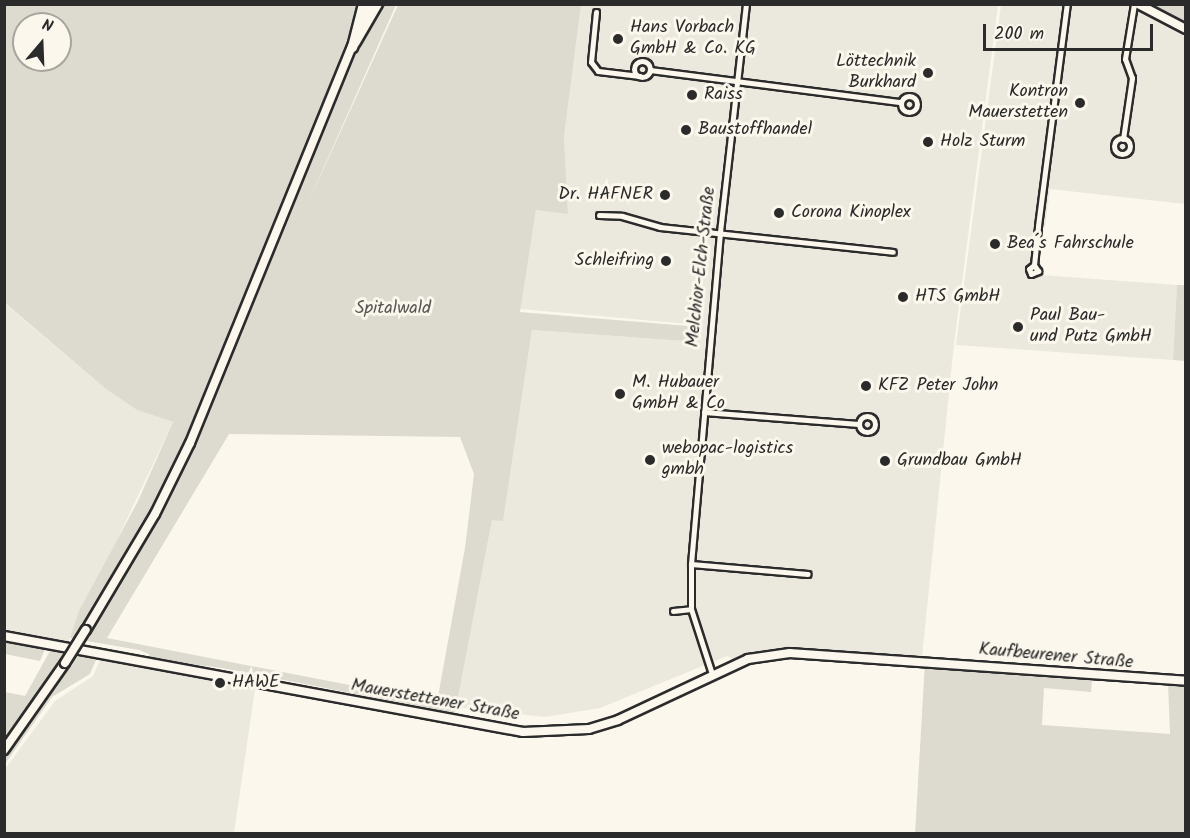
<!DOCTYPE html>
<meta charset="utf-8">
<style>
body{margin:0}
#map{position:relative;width:1190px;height:838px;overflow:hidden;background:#fbf7ec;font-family:Kalam,sans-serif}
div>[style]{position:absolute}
.built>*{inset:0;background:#ebe8de}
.green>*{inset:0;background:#dddad0}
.roads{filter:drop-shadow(2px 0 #2b2b2b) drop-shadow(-2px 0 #2b2b2b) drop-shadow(0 2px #2b2b2b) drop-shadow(0 -2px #2b2b2b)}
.street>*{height:5px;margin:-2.5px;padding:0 2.5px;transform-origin:2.5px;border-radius:2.5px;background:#fbf7ec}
.street>.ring{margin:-2.5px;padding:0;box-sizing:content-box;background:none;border:5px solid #fbf7ec;border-radius:50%}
.secondary>*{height:8px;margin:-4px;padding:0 4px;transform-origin:4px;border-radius:4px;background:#fbf7ec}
.primary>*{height:8px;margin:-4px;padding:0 4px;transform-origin:4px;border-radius:4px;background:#fbf7ec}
.highway>*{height:9px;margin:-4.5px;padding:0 4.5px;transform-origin:4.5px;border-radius:4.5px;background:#fbf7ec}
.bridges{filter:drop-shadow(2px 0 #2b2b2b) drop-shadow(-2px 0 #2b2b2b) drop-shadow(0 2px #2b2b2b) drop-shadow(0 -2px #2b2b2b)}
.primary-bridge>*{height:8px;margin:-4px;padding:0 4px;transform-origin:4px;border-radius:4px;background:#fbf7ec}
.dots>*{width:16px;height:16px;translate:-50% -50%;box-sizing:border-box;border:3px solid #fbf7ec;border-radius:50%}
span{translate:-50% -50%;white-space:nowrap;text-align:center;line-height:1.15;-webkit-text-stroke:6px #fbf7ec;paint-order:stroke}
.poi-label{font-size:18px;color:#2b2b2b}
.left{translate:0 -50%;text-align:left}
.right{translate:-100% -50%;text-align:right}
.street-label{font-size:18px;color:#2b2b2b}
.park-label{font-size:18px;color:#585754}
.frame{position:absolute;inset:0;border:6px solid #2b2b2b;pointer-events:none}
.north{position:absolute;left:12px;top:12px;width:60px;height:60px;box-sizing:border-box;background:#fbf7ec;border:2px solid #a8a59f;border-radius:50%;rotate:19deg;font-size:16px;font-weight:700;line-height:24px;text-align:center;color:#2b2b2b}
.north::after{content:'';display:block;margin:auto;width:21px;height:27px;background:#2b2b2b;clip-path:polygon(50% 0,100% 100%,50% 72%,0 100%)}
.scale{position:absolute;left:983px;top:24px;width:170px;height:27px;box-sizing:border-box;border:3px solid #2b2b2b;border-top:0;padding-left:8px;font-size:18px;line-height:21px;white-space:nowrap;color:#2b2b2b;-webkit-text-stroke:4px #fbf7ec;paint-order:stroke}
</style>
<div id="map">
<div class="built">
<div style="clip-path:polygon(581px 5px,998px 5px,954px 344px,922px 657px,769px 650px,733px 659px,727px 656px,600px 708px,545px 717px,456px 707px,492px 520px,503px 520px,532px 330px,698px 342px,700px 325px,520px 309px,536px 210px,568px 213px,564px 137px)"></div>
<div style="clip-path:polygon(1001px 5px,1130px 5px,1185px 32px,1185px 204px,1050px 189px,1045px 227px,1039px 228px,1035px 263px,1041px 268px,1041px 275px,1177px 285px,1173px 360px,956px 345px)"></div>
<div style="clip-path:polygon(4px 303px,106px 389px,137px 410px,173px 422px,68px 643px,5px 629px)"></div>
<div style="clip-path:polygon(100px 660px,255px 689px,234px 833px,5px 833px,5px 769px,55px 701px,93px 676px)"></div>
</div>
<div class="green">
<div style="clip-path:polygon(evenodd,4px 5px,360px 5px,193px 444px,356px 49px,380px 5px,396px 5px,304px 212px,398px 5px,581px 5px,564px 137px,568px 214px,536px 210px,520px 312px,700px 327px,698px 342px,532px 330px,503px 521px,492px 520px,455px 713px,222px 668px,150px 659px,149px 654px,139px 650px,70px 638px,79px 611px,138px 501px,173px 422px,137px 410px,106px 389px,5px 303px,4px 5px,24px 24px,60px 24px,60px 60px,24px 60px,24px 24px,4px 5px,229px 434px,460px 437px,474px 474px,465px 548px,437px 702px,107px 638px,229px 434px)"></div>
<div style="clip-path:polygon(1144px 5px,1185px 5px,1185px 27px)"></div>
<div style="clip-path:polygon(1177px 285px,1185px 285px,1185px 361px,1173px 360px)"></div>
<div style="clip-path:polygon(5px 639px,45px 649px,40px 661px,5px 654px)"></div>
<div style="clip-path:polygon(50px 651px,96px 660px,90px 674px,52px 697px,5px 764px,5px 755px,69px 663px,60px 661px,5px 743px,5px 692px,25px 696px)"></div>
<div style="clip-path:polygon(925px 662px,1092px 679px,1091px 692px,1044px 688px,1042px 725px,1170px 734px,1168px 683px,1185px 684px,1185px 833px,915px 834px)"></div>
</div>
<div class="roads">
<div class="street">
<div style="left:596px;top:12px;width:50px;rotate:95.7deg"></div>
<div style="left:591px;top:62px;width:11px;rotate:52deg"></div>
<div style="left:598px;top:71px;width:42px;rotate:6.8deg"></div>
<div class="ring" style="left:634px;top:61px;width:11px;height:11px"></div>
<div style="left:650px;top:70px;width:253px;rotate:7.3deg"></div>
<div class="ring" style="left:901px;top:96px;width:11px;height:11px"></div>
<div class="ring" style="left:1114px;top:138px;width:11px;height:11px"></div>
<div style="left:1123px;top:139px;width:62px;rotate:-81.6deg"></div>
<div style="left:1132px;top:78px;width:20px;rotate:-110deg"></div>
<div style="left:1125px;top:59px;width:56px;rotate:-80.7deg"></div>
<div style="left:599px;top:215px;width:23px;rotate:2deg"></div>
<div style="left:622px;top:216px;width:40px;rotate:16deg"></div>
<div style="left:660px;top:227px;width:234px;rotate:6.1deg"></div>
<div style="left:1034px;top:265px;width:6px;rotate:141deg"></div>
<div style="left:1029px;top:269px;width:5px;rotate:68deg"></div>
<div style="left:1031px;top:274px;width:8px;rotate:-23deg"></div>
<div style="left:1038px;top:271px;width:7px;rotate:-124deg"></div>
<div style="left:1034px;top:265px;width:39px;rotate:-84deg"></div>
<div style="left:1038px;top:226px;width:224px;rotate:-82.6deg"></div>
<div style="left:704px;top:412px;width:155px;rotate:4.4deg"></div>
<div class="ring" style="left:859px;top:416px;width:11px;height:11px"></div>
<div style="left:691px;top:564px;width:117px;rotate:4.9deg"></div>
<div style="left:673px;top:611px;width:18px;rotate:-6deg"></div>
<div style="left:712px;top:674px;width:68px;rotate:-107.9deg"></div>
<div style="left:691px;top:609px;width:45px;rotate:-90deg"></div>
<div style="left:691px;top:564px;width:333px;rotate:-85deg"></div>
<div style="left:720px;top:232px;width:229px;rotate:-83.5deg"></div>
</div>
<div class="secondary">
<div style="left:1138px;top:4px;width:54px;rotate:27.5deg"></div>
<div style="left:4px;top:636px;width:528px;rotate:10.48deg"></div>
<div style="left:523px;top:732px;width:66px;rotate:-2.6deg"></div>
<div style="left:589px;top:729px;width:30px;rotate:-17deg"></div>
<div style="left:618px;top:720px;width:144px;rotate:-25.1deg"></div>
<div style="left:748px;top:659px;width:42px;rotate:-8.1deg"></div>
<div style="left:790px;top:653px;width:397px;rotate:4deg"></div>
</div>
<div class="primary">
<div style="left:356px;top:42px;width:44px;rotate:-59.9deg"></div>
<div style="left:86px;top:630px;width:135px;rotate:-59.3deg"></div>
<div style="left:155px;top:514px;width:79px;rotate:-63.8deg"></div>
<div style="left:190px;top:443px;width:428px;rotate:-67.8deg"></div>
<div style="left:352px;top:47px;width:44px;rotate:-75.7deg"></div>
<div style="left:4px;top:750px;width:106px;rotate:-55deg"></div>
</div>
<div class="highway">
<div style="left:352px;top:47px;width:46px;rotate:-68.4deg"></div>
</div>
</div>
<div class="bridges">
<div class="primary-bridge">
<div style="left:65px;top:663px;width:39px;rotate:-58deg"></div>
</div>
</div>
<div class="dots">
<div style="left:618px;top:39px;background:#2b2b2b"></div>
<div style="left:928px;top:73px;background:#2b2b2b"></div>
<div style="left:692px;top:95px;background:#2b2b2b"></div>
<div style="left:1080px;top:103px;background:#2b2b2b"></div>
<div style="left:686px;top:130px;background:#2b2b2b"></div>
<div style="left:928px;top:142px;background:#2b2b2b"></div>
<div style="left:665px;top:195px;background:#2b2b2b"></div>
<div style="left:779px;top:213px;background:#2b2b2b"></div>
<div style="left:995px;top:244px;background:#2b2b2b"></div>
<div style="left:666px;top:261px;background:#2b2b2b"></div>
<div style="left:903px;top:297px;background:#2b2b2b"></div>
<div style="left:1018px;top:327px;background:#2b2b2b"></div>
<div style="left:866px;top:386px;background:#2b2b2b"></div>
<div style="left:620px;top:394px;background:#2b2b2b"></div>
<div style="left:650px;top:460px;background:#2b2b2b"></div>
<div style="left:885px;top:461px;background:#2b2b2b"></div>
<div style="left:220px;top:683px;background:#2b2b2b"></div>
</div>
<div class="poi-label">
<span class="left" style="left:630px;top:39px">Hans Vorbach<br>GmbH &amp; Co. KG</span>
<span class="right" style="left:916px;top:73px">Löttechnik<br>Burkhard</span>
<span class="right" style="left:1068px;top:103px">Kontron<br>Mauerstetten</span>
<span class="left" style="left:704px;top:95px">Raiss</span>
<span class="left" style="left:698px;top:130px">Baustoffhandel</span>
<span class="left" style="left:940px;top:142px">Holz Sturm</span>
<span class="right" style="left:653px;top:195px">Dr. HAFNER</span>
<span class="left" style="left:791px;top:213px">Corona Kinoplex</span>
<span class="left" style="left:1007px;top:244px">Bea´s Fahrschule</span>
<span class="right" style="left:654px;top:261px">Schleifring</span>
<span class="left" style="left:915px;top:297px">HTS GmbH</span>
<span class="left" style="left:1030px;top:327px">Paul Bau-<br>und Putz GmbH</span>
<span class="left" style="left:632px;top:394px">M. Hubauer<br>GmbH &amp; Co</span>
<span class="left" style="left:878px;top:386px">KFZ Peter John</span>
<span class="left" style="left:662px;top:460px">webopac-logistics<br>gmbh</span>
<span class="left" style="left:897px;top:461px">Grundbau GmbH</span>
<span class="left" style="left:232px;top:683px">HAWE</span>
</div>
<div class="street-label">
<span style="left:702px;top:267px;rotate:-84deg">Melchior-Elch-Straße</span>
<span style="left:1056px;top:657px;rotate:5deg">Kaufbeurener Straße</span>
<span style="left:435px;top:701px;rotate:10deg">Mauerstettener Straße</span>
</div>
<div class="park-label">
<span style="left:393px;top:309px">Spitalwald</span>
</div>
<div class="frame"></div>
<div class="north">N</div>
<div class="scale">200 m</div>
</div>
